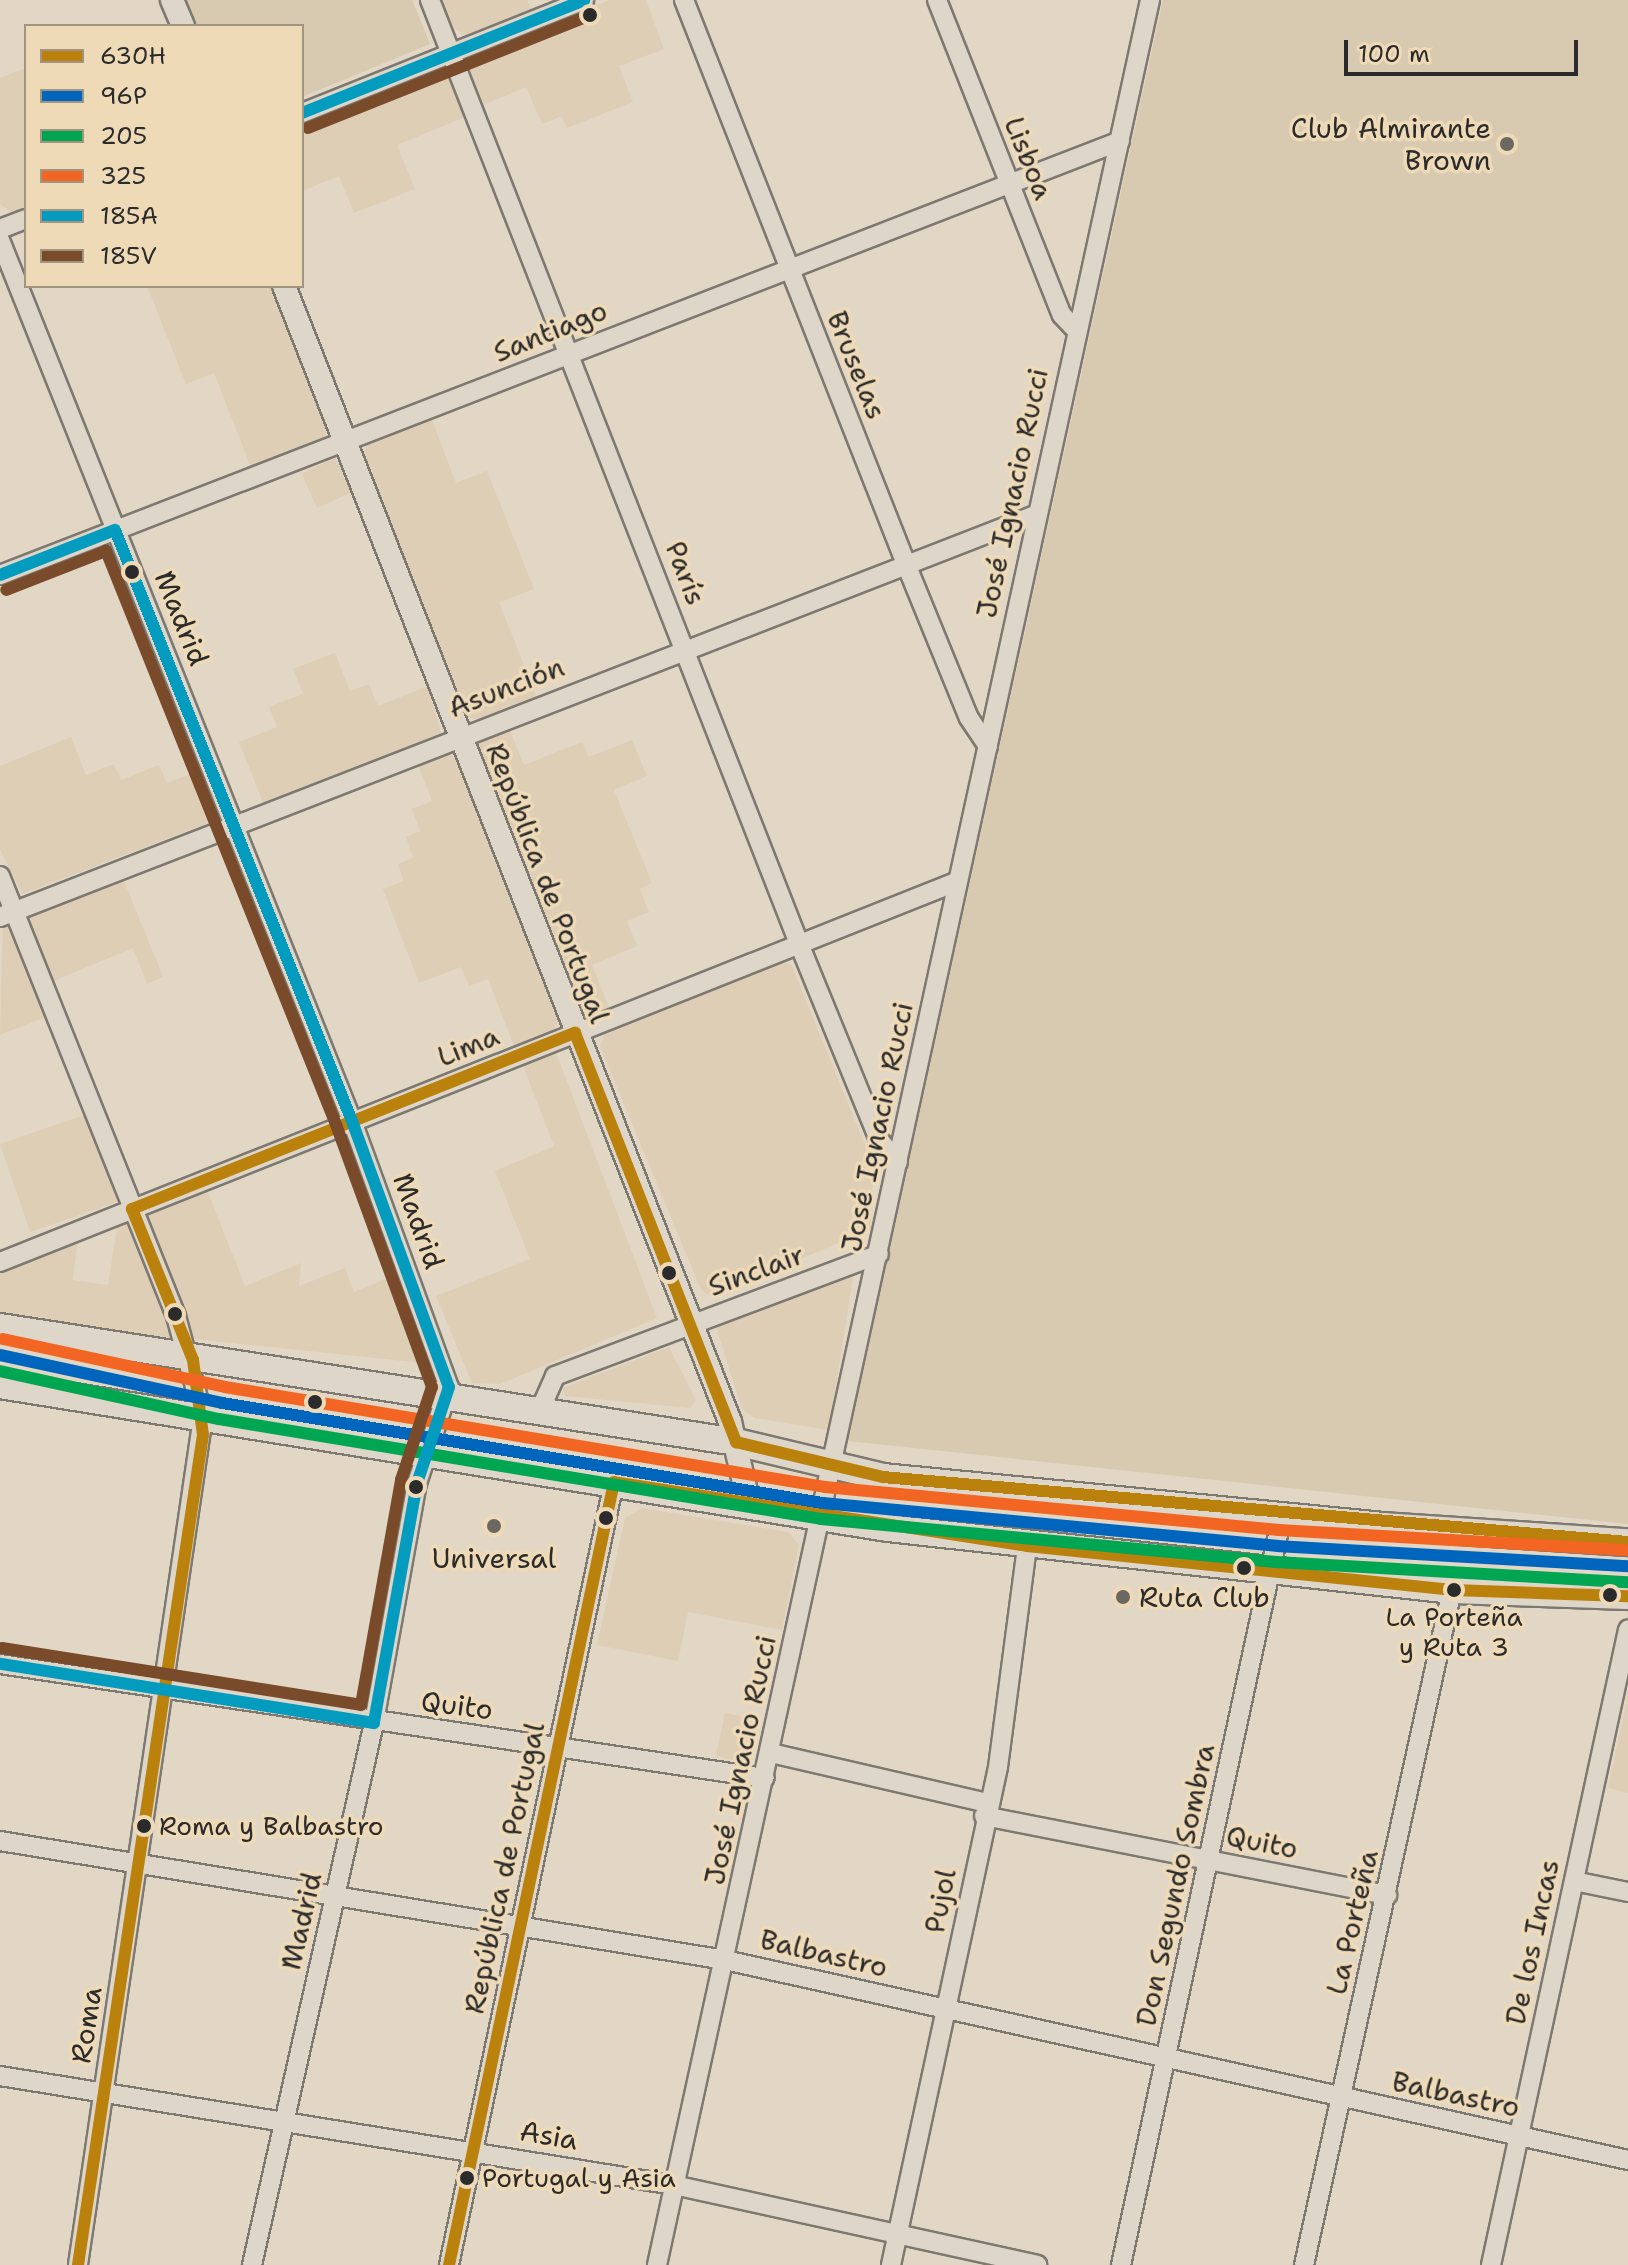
<!DOCTYPE html>
<meta charset="utf-8">
<style>
body{margin:0}
#map{position:relative;width:1628px;height:2265px;overflow:hidden;background:#e2d7c5;font-family:"Shantell Sans",sans-serif}
div>[style]{position:absolute}
.built>*{inset:0;background:#ddceb5;transform-origin:0 0}
.green>*{inset:0;background:#d8c9b1}
.roads{filter:drop-shadow(2px 0 #7d7870) drop-shadow(-2px 0 #7d7870) drop-shadow(0 2px #7d7870) drop-shadow(0 -2px #7d7870)}
.minor>*{height:18px;margin:-9px;padding:0 9px;transform-origin:9px;border-radius:9px;background:#ded6c9}
.major>*{height:22px;margin:-11px;padding:0 11px;transform-origin:11px;border-radius:11px;background:#ded6c9}
.highway>*{height:26px;margin:-13px;padding:0 13px;transform-origin:13px;border-radius:13px;background:#ded6c9}
.bus-1>*{height:12px;margin:-6px;padding:0 6px;transform-origin:6px;border-radius:6px;background:#ba810d}
.bus-2>*{height:12px;margin:-6px;padding:0 6px;transform-origin:6px;border-radius:6px;background:#0065bd}
.bus-3>*{height:12px;margin:-6px;padding:0 6px;transform-origin:6px;border-radius:6px;background:#00a651}
.bus-4>*{height:12px;margin:-6px;padding:0 6px;transform-origin:6px;border-radius:6px;background:#f26522}
.bus-5>*{height:12px;margin:-6px;padding:0 6px;transform-origin:6px;border-radius:6px;background:#049cbe}
.bus-6>*{height:12px;margin:-6px;padding:0 6px;transform-origin:6px;border-radius:6px;background:#7a4b2a}
.dots>*{width:22px;height:22px;translate:-50% -50%;box-sizing:border-box;border:4px solid #efdab8;border-radius:50%}
span{translate:-50% -50%;white-space:nowrap;text-align:center;line-height:1.15;-webkit-text-stroke:7px #efdab8;paint-order:stroke}
.bus-label{font-size:26px;color:#2b2b2b}
.left{translate:0 -50%;text-align:left}
.poi-label{font-size:28px;color:#2b2b2b}
.right{translate:-100% -50%;text-align:right}
.street-label{font-size:28px;color:#2b2b2b}
.legend{position:absolute;left:24px;top:24px;width:280px;height:264px;box-sizing:border-box;background:#efdab8;border:2px solid #a19480;margin:0;padding:10px 14px;list-style:none;font-size:24px;color:#2b2b2b}
.legend li{display:flex;align-items:center;gap:16px;height:40px}
.legend b{width:40px;border:2px solid #a19480}
.scale{position:absolute;left:1344px;top:40px;width:234px;height:36px;box-sizing:border-box;border:4px solid #2b2b2b;border-top:0;padding-left:10px;font-size:24px;line-height:28px;white-space:nowrap;color:#2b2b2b;-webkit-text-stroke:6px #efdab8;paint-order:stroke}
</style>
<div id="map">
<div class="built">
<div style="clip-path:polygon(442px 0,527px 0,531px 9px,465px 35px,452px 27px)"></div>
<div style="clip-path:polygon(610px 0,646px 0,664px 49px,619px 66px,633px 102px,567px 128px,562px 116px,542px 124px,526px 87px,483px 105px,469px 70px,474px 54px)"></div>
<div style="clip-path:polygon(26px 68px,26px 209px,14px 214px,0 204px,0 78px)"></div>
<div style="clip-path:polygon(435px 71px,454px 75px,470px 115px,397px 145px,415px 189px,354px 213px,339px 176px,302px 191px,302px 126px)"></div>
<div style="clip-path:polygon(147px 286px,271px 286px,327px 428px,324px 441px,252px 470px,214px 373px,186px 384px)"></div>
<div style="clip-path:polygon(431px 417px,456px 483px,487px 471px,534px 589px,499px 602px,537px 698px,479px 720px,465px 716px,364px 453px,367px 441px)"></div>
<div style="left:335px;top:458px;width:38px;height:37px;rotate:65deg"></div>
<div style="clip-path:polygon(335px 653px,350px 691px,369px 684px,378px 706px,428px 686px,441px 733px,264px 805px,239px 742px,277px 727px,269px 707px,303px 694px,293px 669px)"></div>
<div style="clip-path:polygon(508px 726px,524px 765px,582px 742px,589px 757px,632px 740px,647px 776px,614px 790px,652px 883px,640px 889px,649px 912px,627px 921px,637px 946px,592px 965px,610px 1010px,591px 1018px,577px 1007px,478px 748px,482px 737px)"></div>
<div style="clip-path:polygon(71px 737px,86px 775px,114px 764px,121px 780px,159px 765px,167px 783px,205px 768px,221px 818px,22px 894px,0 849px,0 766px)"></div>
<div style="clip-path:polygon(443px 750px,457px 759px,560px 1018px,552px 1032px,514px 1046px,488px 979px,469px 986px,461px 967px,419px 983px,383px 889px,404px 881px,398px 864px,413px 858px,406px 837px,420px 831px,412px 809px,432px 801px,416px 760px)"></div>
<div style="clip-path:polygon(122px 876px,163px 977px,147px 984px,133px 948px,51px 982px,28px 917px)"></div>
<div style="clip-path:polygon(3px 924px,15px 932px,48px 1016px,0 1035px)"></div>
<div style="clip-path:polygon(780px 962px,791px 964px,874px 1167px,871px 1229px,712px 1297px,701px 1290px,600px 1046px,605px 1034px)"></div>
<div style="clip-path:polygon(554px 1047px,657px 1318px,500px 1384px,472px 1383px,436px 1296px,530px 1259px,495px 1171px,554px 1146px,521px 1060px)"></div>
<div style="left:87px;top:1114px;width:93px;height:92px;rotate:71deg"></div>
<div style="clip-path:polygon(205px 1185px,245px 1286px,301px 1263px,299px 1286px,345px 1268px,354px 1292px,393px 1276px,423px 1363px,193px 1339px,144px 1216px,147px 1208px)"></div>
<div style="clip-path:polygon(129px 1219px,172px 1340px,0 1317px,0 1267px,78px 1236px,73px 1280px,108px 1285px,118px 1222px)"></div>
<div style="clip-path:polygon(845px 1277px,853px 1278px,829px 1430px,755px 1418px,742px 1409px,716px 1327px)"></div>
<div style="clip-path:polygon(669px 1347px,696px 1400px,690px 1408px,565px 1396px,563px 1388px)"></div>
<div style="clip-path:polygon(642px 1508px,788px 1532px,799px 1545px,782px 1630px,688px 1612px,678px 1661px,597px 1645px,625px 1518px)"></div>
<div style="clip-path:polygon(1628px 1693px,1628px 1793px,1608px 1788px)"></div>
<div style="left:725px;top:1713px;width:35px;height:44px;rotate:12deg"></div>
</div>
<div class="green">
<div style="clip-path:polygon(184px 0,412px 0,430px 44px,302px 97px,302px 26px,194px 26px)"></div>
<div style="clip-path:polygon(1163px 0,1628px 0,1628px 1524px,848px 1441px)"></div>
</div>
<div class="roads">
<div class="minor">
<div style="left:430px;top:0;width:1016px;rotate:68.64deg"></div>
<div style="left:800px;top:946px;width:209px;rotate:67.8deg"></div>
<div style="left:879px;top:1140px;width:29px;rotate:49deg"></div>
<div style="left:684px;top:0;width:606px;rotate:68.51deg"></div>
<div style="left:906px;top:564px;width:166px;rotate:67.8deg"></div>
<div style="left:969px;top:718px;width:34px;rotate:56deg"></div>
<div style="left:937px;top:0;width:339px;rotate:68.4deg"></div>
<div style="left:1062px;top:315px;width:22px;rotate:47deg"></div>
<div style="left:302px;top:113px;width:304px;rotate:-21.8deg"></div>
<div style="left:0;top:229px;width:28px;rotate:-21deg"></div>
<div style="left:0;top:240px;width:949px;rotate:68.22deg"></div>
<div style="left:352px;top:1121px;width:283px;rotate:70deg"></div>
<div style="left:449px;top:1387px;width:101px;rotate:108.4deg"></div>
<div style="left:417px;top:1483px;width:244px;rotate:100.2deg"></div>
<div style="left:374px;top:1723px;width:556px;rotate:102.69deg"></div>
<div style="left:0;top:575px;width:1201px;rotate:-21.18deg"></div>
<div style="left:0;top:876px;width:474px;rotate:68.2deg"></div>
<div style="left:176px;top:1316px;width:105px;rotate:75deg"></div>
<div style="left:203px;top:1417px;width:857px;rotate:98.39deg"></div>
<div style="left:0;top:917px;width:1108px;rotate:-21.22deg"></div>
<div style="left:0;top:1262px;width:1029px;rotate:-21.68deg"></div>
<div style="left:540px;top:1410px;width:37px;rotate:-66deg"></div>
<div style="left:555px;top:1376px;width:346px;rotate:-20.6deg"></div>
<div style="left:0;top:1664px;width:773px;rotate:8.48deg"></div>
<div style="left:771px;top:1753px;width:222px;rotate:13deg"></div>
<div style="left:984px;top:1816px;width:411px;rotate:11.1deg"></div>
<div style="left:0;top:1841px;width:735px;rotate:9.32deg"></div>
<div style="left:725px;top:1960px;width:925px;rotate:12.49deg"></div>
<div style="left:1574px;top:1881px;width:55px;rotate:11.5deg"></div>
<div style="left:0;top:2076px;width:683px;rotate:9.19deg"></div>
<div style="left:674px;top:2185px;width:372px;rotate:12.4deg"></div>
<div style="left:449px;top:2265px;width:800px;rotate:-78.1deg"></div>
<div style="left:657px;top:2265px;width:2318px;rotate:-77.72deg"></div>
<div style="left:891px;top:2265px;width:509px;rotate:-77.87deg"></div>
<div style="left:998px;top:1767px;width:223px;rotate:-82.5deg"></div>
<div style="left:1121px;top:2265px;width:766px;rotate:-77.87deg"></div>
<div style="left:1304px;top:2265px;width:691px;rotate:-77.63deg"></div>
<div style="left:1491px;top:2265px;width:650px;rotate:-77.83deg"></div>
</div>
<div class="major">
<div style="left:172px;top:0;width:28px;rotate:67deg"></div>
<div style="left:284px;top:286px;width:1220px;rotate:68.56deg"></div>
<div style="left:730px;top:1422px;width:84px;rotate:77deg"></div>
</div>
<div class="highway">
<div style="left:0;top:1327px;width:745px;rotate:8.88deg"></div>
<div style="left:736px;top:1442px;width:151px;rotate:13.4deg"></div>
<div style="left:883px;top:1477px;width:503px;rotate:5.59deg"></div>
<div style="left:1384px;top:1526px;width:245px;rotate:3.8deg"></div>
<div style="left:0;top:1385px;width:899px;rotate:9.15deg"></div>
<div style="left:888px;top:1528px;width:567px;rotate:6.27deg"></div>
<div style="left:1452px;top:1590px;width:176px;rotate:2deg"></div>
</div>
</div>
<div class="bus-1">
<div style="left:78px;top:2265px;width:839px;rotate:-81.44deg"></div>
<div style="left:203px;top:1435px;width:76px;rotate:-97.6deg"></div>
<div style="left:193px;top:1360px;width:163px;rotate:-112deg"></div>
<div style="left:132px;top:1209px;width:477px;rotate:-21.7deg"></div>
<div style="left:575px;top:1033px;width:440px;rotate:68.5deg"></div>
<div style="left:736px;top:1442px;width:151px;rotate:13.4deg"></div>
<div style="left:883px;top:1477px;width:748px;rotate:4.99deg"></div>
<div style="left:449px;top:2265px;width:800px;rotate:-78.1deg"></div>
<div style="left:614px;top:1482px;width:418px;rotate:8.8deg"></div>
<div style="left:1027px;top:1546px;width:427px;rotate:5.9deg"></div>
<div style="left:1452px;top:1590px;width:176px;rotate:2deg"></div>
</div>
<div class="bus-2">
<div style="left:0;top:1355px;width:227px;rotate:12.2deg"></div>
<div style="left:222px;top:1403px;width:609px;rotate:9.45deg"></div>
<div style="left:823px;top:1503px;width:457px;rotate:5.4deg"></div>
<div style="left:1278px;top:1546px;width:351px;rotate:3.3deg"></div>
</div>
<div class="bus-3">
<div style="left:0;top:1371px;width:224px;rotate:12.4deg"></div>
<div style="left:219px;top:1419px;width:610px;rotate:9.43deg"></div>
<div style="left:821px;top:1519px;width:457px;rotate:5.4deg"></div>
<div style="left:1276px;top:1562px;width:352px;rotate:3.3deg"></div>
</div>
<div class="bus-4">
<div style="left:3px;top:1339px;width:227px;rotate:12.2deg"></div>
<div style="left:225px;top:1387px;width:608px;rotate:9.46deg"></div>
<div style="left:825px;top:1487px;width:456px;rotate:5.4deg"></div>
<div style="left:1279px;top:1530px;width:350px;rotate:3.3deg"></div>
</div>
<div class="bus-5">
<div style="left:302px;top:113px;width:304px;rotate:-21.8deg"></div>
<div style="left:0;top:575px;width:123px;rotate:-21.4deg"></div>
<div style="left:115px;top:530px;width:637px;rotate:68.15deg"></div>
<div style="left:352px;top:1121px;width:283px;rotate:70deg"></div>
<div style="left:449px;top:1387px;width:101px;rotate:108.4deg"></div>
<div style="left:417px;top:1483px;width:244px;rotate:100.2deg"></div>
<div style="left:374px;top:1723px;width:379px;rotate:-171deg"></div>
</div>
<div class="bus-6">
<div style="left:308px;top:128px;width:304px;rotate:-21.8deg"></div>
<div style="left:2px;top:1648px;width:363px;rotate:9deg"></div>
<div style="left:361px;top:1705px;width:229px;rotate:-79.9deg"></div>
<div style="left:401px;top:1480px;width:98px;rotate:-71.6deg"></div>
<div style="left:432px;top:1387px;width:277px;rotate:-110.1deg"></div>
<div style="left:337px;top:1127px;width:621px;rotate:-111.85deg"></div>
<div style="left:106px;top:551px;width:107px;rotate:158.7deg"></div>
</div>
<div class="dots">
<div style="left:590px;top:15px;background:#2b2b2b"></div>
<div style="left:1507px;top:144px;background:#6b6761"></div>
<div style="left:132px;top:572px;background:#2b2b2b"></div>
<div style="left:669px;top:1273px;background:#2b2b2b"></div>
<div style="left:175px;top:1314px;background:#2b2b2b"></div>
<div style="left:315px;top:1402px;background:#2b2b2b"></div>
<div style="left:416px;top:1487px;background:#2b2b2b"></div>
<div style="left:606px;top:1518px;background:#2b2b2b"></div>
<div style="left:494px;top:1526px;background:#6b6761"></div>
<div style="left:1244px;top:1568px;background:#2b2b2b"></div>
<div style="left:1454px;top:1590px;background:#2b2b2b"></div>
<div style="left:1610px;top:1595px;background:#2b2b2b"></div>
<div style="left:1123px;top:1597px;background:#6b6761"></div>
<div style="left:144px;top:1826px;background:#2b2b2b"></div>
<div style="left:467px;top:2178px;background:#2b2b2b"></div>
</div>
<div class="bus-label">
<span style="left:1454px;top:1632px">La Porteña<br>y Ruta 3</span>
<span class="left" style="left:159px;top:1826px">Roma y Balbastro</span>
<span class="left" style="left:482px;top:2178px">Portugal y Asia</span>
</div>
<div class="poi-label">
<span class="right" style="left:1491px;top:144px">Club Almirante<br>Brown</span>
<span style="left:494px;top:1558px">Universal</span>
<span class="left" style="left:1139px;top:1597px">Ruta Club</span>
</div>
<div class="street-label">
<span style="left:1029px;top:158px;rotate:68deg">Lisboa</span>
<span style="left:550px;top:331px;rotate:-22deg">Santiago</span>
<span style="left:857px;top:365px;rotate:68deg">Bruselas</span>
<span style="left:1012px;top:493px;rotate:-78deg">José Ignacio Rucci</span>
<span style="left:686px;top:573px;rotate:69deg">París</span>
<span style="left:182px;top:618px;rotate:68deg">Madrid</span>
<span style="left:506px;top:687px;rotate:-21deg">Asunción</span>
<span style="left:548px;top:883px;rotate:69deg">República de Portugal</span>
<span style="left:468px;top:1046px;rotate:-22deg">Lima</span>
<span style="left:877px;top:1127px;rotate:-78deg">José Ignacio Rucci</span>
<span style="left:419px;top:1221px;rotate:70deg">Madrid</span>
<span style="left:756px;top:1270px;rotate:-20deg">Sinclair</span>
<span style="left:457px;top:1705px;rotate:7deg">Quito</span>
<span style="left:740px;top:1760px;rotate:-78deg">José Ignacio Rucci</span>
<span style="left:1262px;top:1842px;rotate:11deg">Quito</span>
<span style="left:504px;top:1868px;rotate:-78deg">República de Portugal</span>
<span style="left:1175px;top:1885px;rotate:-78deg">Don Segundo Sombra</span>
<span style="left:940px;top:1901px;rotate:-79deg">Pujol</span>
<span style="left:301px;top:1921px;rotate:-77deg">Madrid</span>
<span style="left:1352px;top:1922px;rotate:-77deg">La Porteña</span>
<span style="left:1532px;top:1942px;rotate:-78deg">De los Incas</span>
<span style="left:824px;top:1953px;rotate:13deg">Balbastro</span>
<span style="left:86px;top:2025px;rotate:-81deg">Roma</span>
<span style="left:1456px;top:2094px;rotate:12deg">Balbastro</span>
<span style="left:549px;top:2135px;rotate:10deg">Asia</span>
</div>
<ul class="legend">
<li><b style="height:10px;background:#ba810d"></b>630H</li>
<li><b style="height:10px;background:#0065bd"></b>96P</li>
<li><b style="height:10px;background:#00a651"></b>205</li>
<li><b style="height:10px;background:#f26522"></b>325</li>
<li><b style="height:10px;background:#049cbe"></b>185A</li>
<li><b style="height:10px;background:#7a4b2a"></b>185V</li>
</ul>
<div class="scale">100 m</div>
</div>
